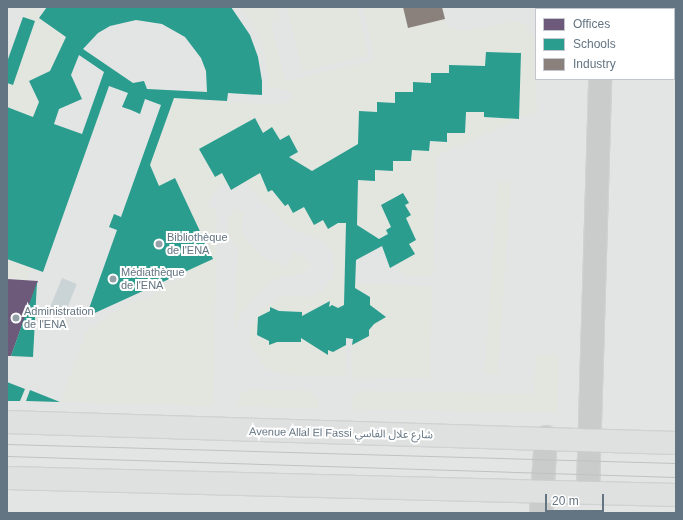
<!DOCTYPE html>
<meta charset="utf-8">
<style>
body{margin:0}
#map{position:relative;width:683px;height:520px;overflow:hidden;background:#f3f4f1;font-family:Helvetica,"Noto Sans Arabic",sans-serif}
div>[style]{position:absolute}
.built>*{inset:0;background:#e3e5e4}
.green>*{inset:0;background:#e2e6df;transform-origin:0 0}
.water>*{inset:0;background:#cad3d6;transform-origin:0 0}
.offices>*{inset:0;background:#6d597a}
.schools>*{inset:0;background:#2a9d8f}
.industry>*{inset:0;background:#8a817c}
.roads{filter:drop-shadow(1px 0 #d0d2d2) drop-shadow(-1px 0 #d0d2d2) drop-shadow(0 1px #d0d2d2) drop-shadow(0 -1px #d0d2d2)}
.street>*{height:22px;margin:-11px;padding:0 11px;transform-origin:11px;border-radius:11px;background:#cacccc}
.secondary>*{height:22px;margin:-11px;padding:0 11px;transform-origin:11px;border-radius:11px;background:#dfe0e0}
.tram>*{height:1px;margin:-0.5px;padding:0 0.5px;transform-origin:0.5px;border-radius:0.5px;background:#c0c2c2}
.dots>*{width:11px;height:11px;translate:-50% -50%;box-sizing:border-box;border:2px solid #fff;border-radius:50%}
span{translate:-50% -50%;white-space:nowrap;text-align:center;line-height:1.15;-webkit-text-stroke:4px #fff;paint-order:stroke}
.poi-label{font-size:11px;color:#637482}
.left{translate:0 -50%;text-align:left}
.street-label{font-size:11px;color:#637482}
.frame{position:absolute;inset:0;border:8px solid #637482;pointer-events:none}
.legend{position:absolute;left:535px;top:8px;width:140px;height:72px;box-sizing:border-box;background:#fff;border:1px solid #c1c7cd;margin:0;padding:5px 7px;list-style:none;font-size:12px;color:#637482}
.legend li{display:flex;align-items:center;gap:8px;height:20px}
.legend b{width:20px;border:1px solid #c1c7cd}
.scale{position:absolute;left:545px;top:494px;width:59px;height:18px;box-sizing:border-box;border:2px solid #637482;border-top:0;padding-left:5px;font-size:12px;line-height:14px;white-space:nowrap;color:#637482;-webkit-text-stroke:3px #fff;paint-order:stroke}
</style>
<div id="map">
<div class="built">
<div style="clip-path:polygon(evenodd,7px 7px,676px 7px,676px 513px,7px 513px,7px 7px,536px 9px,674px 9px,674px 79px,536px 79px,536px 9px)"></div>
</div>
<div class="green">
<div style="clip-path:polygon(27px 7px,38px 7px,35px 11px,41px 15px,39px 18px,66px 37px,50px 71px,29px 81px,39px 102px,33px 117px,7px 107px,7px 62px)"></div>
<div style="clip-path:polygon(241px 7px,276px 7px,280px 20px,271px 22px,285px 82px,375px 60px,363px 7px,403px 7px,408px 28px,445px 19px,448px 27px,464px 31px,518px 21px,525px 24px,535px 38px,537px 111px,436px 156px,433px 276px,431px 277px,408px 276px,396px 265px,415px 254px,409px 244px,411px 229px,406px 218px,411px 215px,405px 205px,409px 203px,403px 193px,381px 205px,391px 227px,386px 230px,388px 234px,379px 239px,357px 225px,358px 180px,375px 181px,375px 170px,393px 171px,393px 161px,411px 161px,412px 150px,429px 151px,430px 141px,447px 142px,447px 133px,465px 133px,466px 112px,484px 112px,484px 117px,519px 118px,520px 53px,486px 52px,485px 66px,449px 65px,449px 73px,431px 83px,414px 82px,413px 92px,395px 103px,377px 102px,377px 112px,359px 111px,358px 144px,312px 171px,289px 157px,272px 127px,263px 133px,255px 118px,199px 149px,215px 177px,222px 173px,227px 181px,214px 192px,207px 205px,217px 211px,213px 406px,61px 402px,86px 332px,122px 306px,150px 297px,171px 282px,182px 279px,192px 268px,212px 258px,176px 179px,159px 186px,150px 165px,174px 98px,263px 104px,288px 103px,293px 99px,290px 91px,269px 87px,265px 55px,257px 31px)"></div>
<div style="clip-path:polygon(287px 7px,357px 7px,368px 56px,302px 71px)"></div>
<div style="clip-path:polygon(260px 173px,268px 192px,272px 190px,277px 199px,280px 197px,285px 206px,288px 204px,293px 213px,304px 207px,314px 225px,323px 220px,328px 229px,338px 223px,346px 223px,344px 305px,338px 308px,332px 305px,329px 307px,329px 301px,302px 316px,302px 312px,279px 311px,270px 307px,270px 311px,258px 317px,257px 335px,269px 341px,301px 342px,301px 338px,328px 354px,328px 350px,333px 352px,346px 345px,345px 376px,282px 375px,268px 369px,257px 357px,250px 343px,251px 328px,262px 308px,281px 296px,313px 297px,321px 292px,333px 278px,335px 268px,332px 253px,325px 242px,289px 227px,258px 198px,246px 182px)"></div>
<div style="left:498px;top:182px;width:13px;height:192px;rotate:4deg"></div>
<div style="clip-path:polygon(236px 209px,244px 212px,241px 229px,245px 239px,261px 256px,285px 267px,294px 252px,308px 260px,310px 266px,302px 274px,280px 277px,266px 285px,242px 312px,234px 331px,238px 248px,228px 236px,228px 217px)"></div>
<div style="clip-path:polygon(7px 259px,30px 268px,26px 280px,7px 279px)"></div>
<div style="clip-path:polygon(355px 284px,432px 286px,430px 378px,352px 377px,352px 345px,369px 336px,369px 330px,374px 324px,370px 305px,355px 288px)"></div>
<div style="clip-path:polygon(536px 355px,558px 355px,557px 413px,351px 409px,352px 396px,362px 391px,534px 394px)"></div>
<div style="clip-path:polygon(251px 389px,310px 391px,318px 400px,317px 409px,237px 406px,240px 393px)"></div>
</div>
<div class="water">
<div style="left:62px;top:278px;width:16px;height:35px;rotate:22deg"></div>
</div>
<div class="offices">
<div style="clip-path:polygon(7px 279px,38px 281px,11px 356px,7px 356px)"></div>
</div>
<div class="schools">
<div style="clip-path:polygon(evenodd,47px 7px,231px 7px,250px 35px,258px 57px,262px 81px,262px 95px,228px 93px,227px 101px,174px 98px,150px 165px,159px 186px,175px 178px,213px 259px,86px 317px,117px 230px,109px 227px,114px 214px,121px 217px,161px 105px,145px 99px,140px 114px,131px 110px,122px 107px,128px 93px,109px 86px,43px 272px,7px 259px,7px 107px,33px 117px,39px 102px,29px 81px,50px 71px,66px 37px,39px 18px,47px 7px,136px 20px,162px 24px,185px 37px,201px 58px,206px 71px,207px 92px,147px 89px,144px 81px,133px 83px,83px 49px,98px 33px,110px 26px,136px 20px,47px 7px,79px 55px,104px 72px,82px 134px,54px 124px,59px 109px,82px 99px,71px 75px,79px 55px)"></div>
<div style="clip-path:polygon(23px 17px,35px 21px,13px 85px,7px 83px,7px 62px)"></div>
<div style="clip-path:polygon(486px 52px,521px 53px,519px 119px,484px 117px,484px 112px,466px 112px,465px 133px,447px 133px,447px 142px,430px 141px,429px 151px,412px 150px,411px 161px,393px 161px,393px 171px,375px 170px,375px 181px,358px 180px,357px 225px,379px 239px,388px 234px,386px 230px,391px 227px,381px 205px,403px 193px,409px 203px,405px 205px,411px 215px,406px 218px,416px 240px,409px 244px,415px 254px,390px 268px,382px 246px,356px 260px,355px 288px,370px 297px,370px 305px,386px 317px,374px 324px,369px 330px,369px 336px,352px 345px,353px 339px,346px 338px,346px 345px,333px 352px,328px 350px,328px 355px,301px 338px,301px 342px,277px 342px,269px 345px,269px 341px,257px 335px,258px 317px,270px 311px,270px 307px,279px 311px,302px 312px,302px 316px,330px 301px,329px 307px,332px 305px,338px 308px,344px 305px,346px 223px,338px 223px,328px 229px,323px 220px,314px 225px,304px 207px,293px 213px,288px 204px,285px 206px,272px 190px,268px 192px,260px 173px,231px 190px,222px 173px,215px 177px,199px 149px,255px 118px,263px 133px,272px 127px,280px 140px,289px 135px,298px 152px,289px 157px,312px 171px,358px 144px,359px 111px,377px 112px,377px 102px,395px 103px,395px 92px,413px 92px,413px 82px,431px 83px,431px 73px,449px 73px,449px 65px,485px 66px)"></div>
<div style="clip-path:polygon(37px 282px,33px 357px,11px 356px)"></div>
<div style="clip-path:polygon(7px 382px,25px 389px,20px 401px,7px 401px)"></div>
<div style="clip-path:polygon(30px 390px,60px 402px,26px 401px)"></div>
</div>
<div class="industry">
<div style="clip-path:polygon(403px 7px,442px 7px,445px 19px,408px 28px)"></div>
</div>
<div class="roads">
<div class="street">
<div style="left:602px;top:9px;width:2px;rotate:-90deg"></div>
<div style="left:588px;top:491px;width:412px;rotate:-88.3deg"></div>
<div style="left:541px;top:513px;width:76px;rotate:-86.2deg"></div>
</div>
<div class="secondary">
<div style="left:7px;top:422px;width:669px;rotate:1.8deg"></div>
<div style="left:7px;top:478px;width:669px;rotate:1.46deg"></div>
</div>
</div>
<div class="tram">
<div style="left:7px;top:444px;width:669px;rotate:1.63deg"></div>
<div style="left:7px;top:456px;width:669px;rotate:1.8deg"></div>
</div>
<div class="dots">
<div style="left:159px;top:244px;background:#95a1a9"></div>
<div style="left:113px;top:279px;background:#95a1a9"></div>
<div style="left:16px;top:318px;background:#95a1a9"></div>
</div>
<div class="poi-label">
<span class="left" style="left:167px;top:244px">Bibliothèque<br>de l'ENA</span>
<span class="left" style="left:121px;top:279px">Médiathèque<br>de l'ENA</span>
<span class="left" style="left:24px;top:318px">Administration<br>de l'ENA</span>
</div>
<div class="street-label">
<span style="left:341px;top:433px;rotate:1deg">Avenue Allal El Fassi شارع علال الفاسي</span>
</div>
<div class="frame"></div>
<ul class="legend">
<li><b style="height:11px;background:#6d597a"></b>Offices</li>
<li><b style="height:11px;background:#2a9d8f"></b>Schools</li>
<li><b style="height:11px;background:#8a817c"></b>Industry</li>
</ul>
<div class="scale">20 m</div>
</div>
